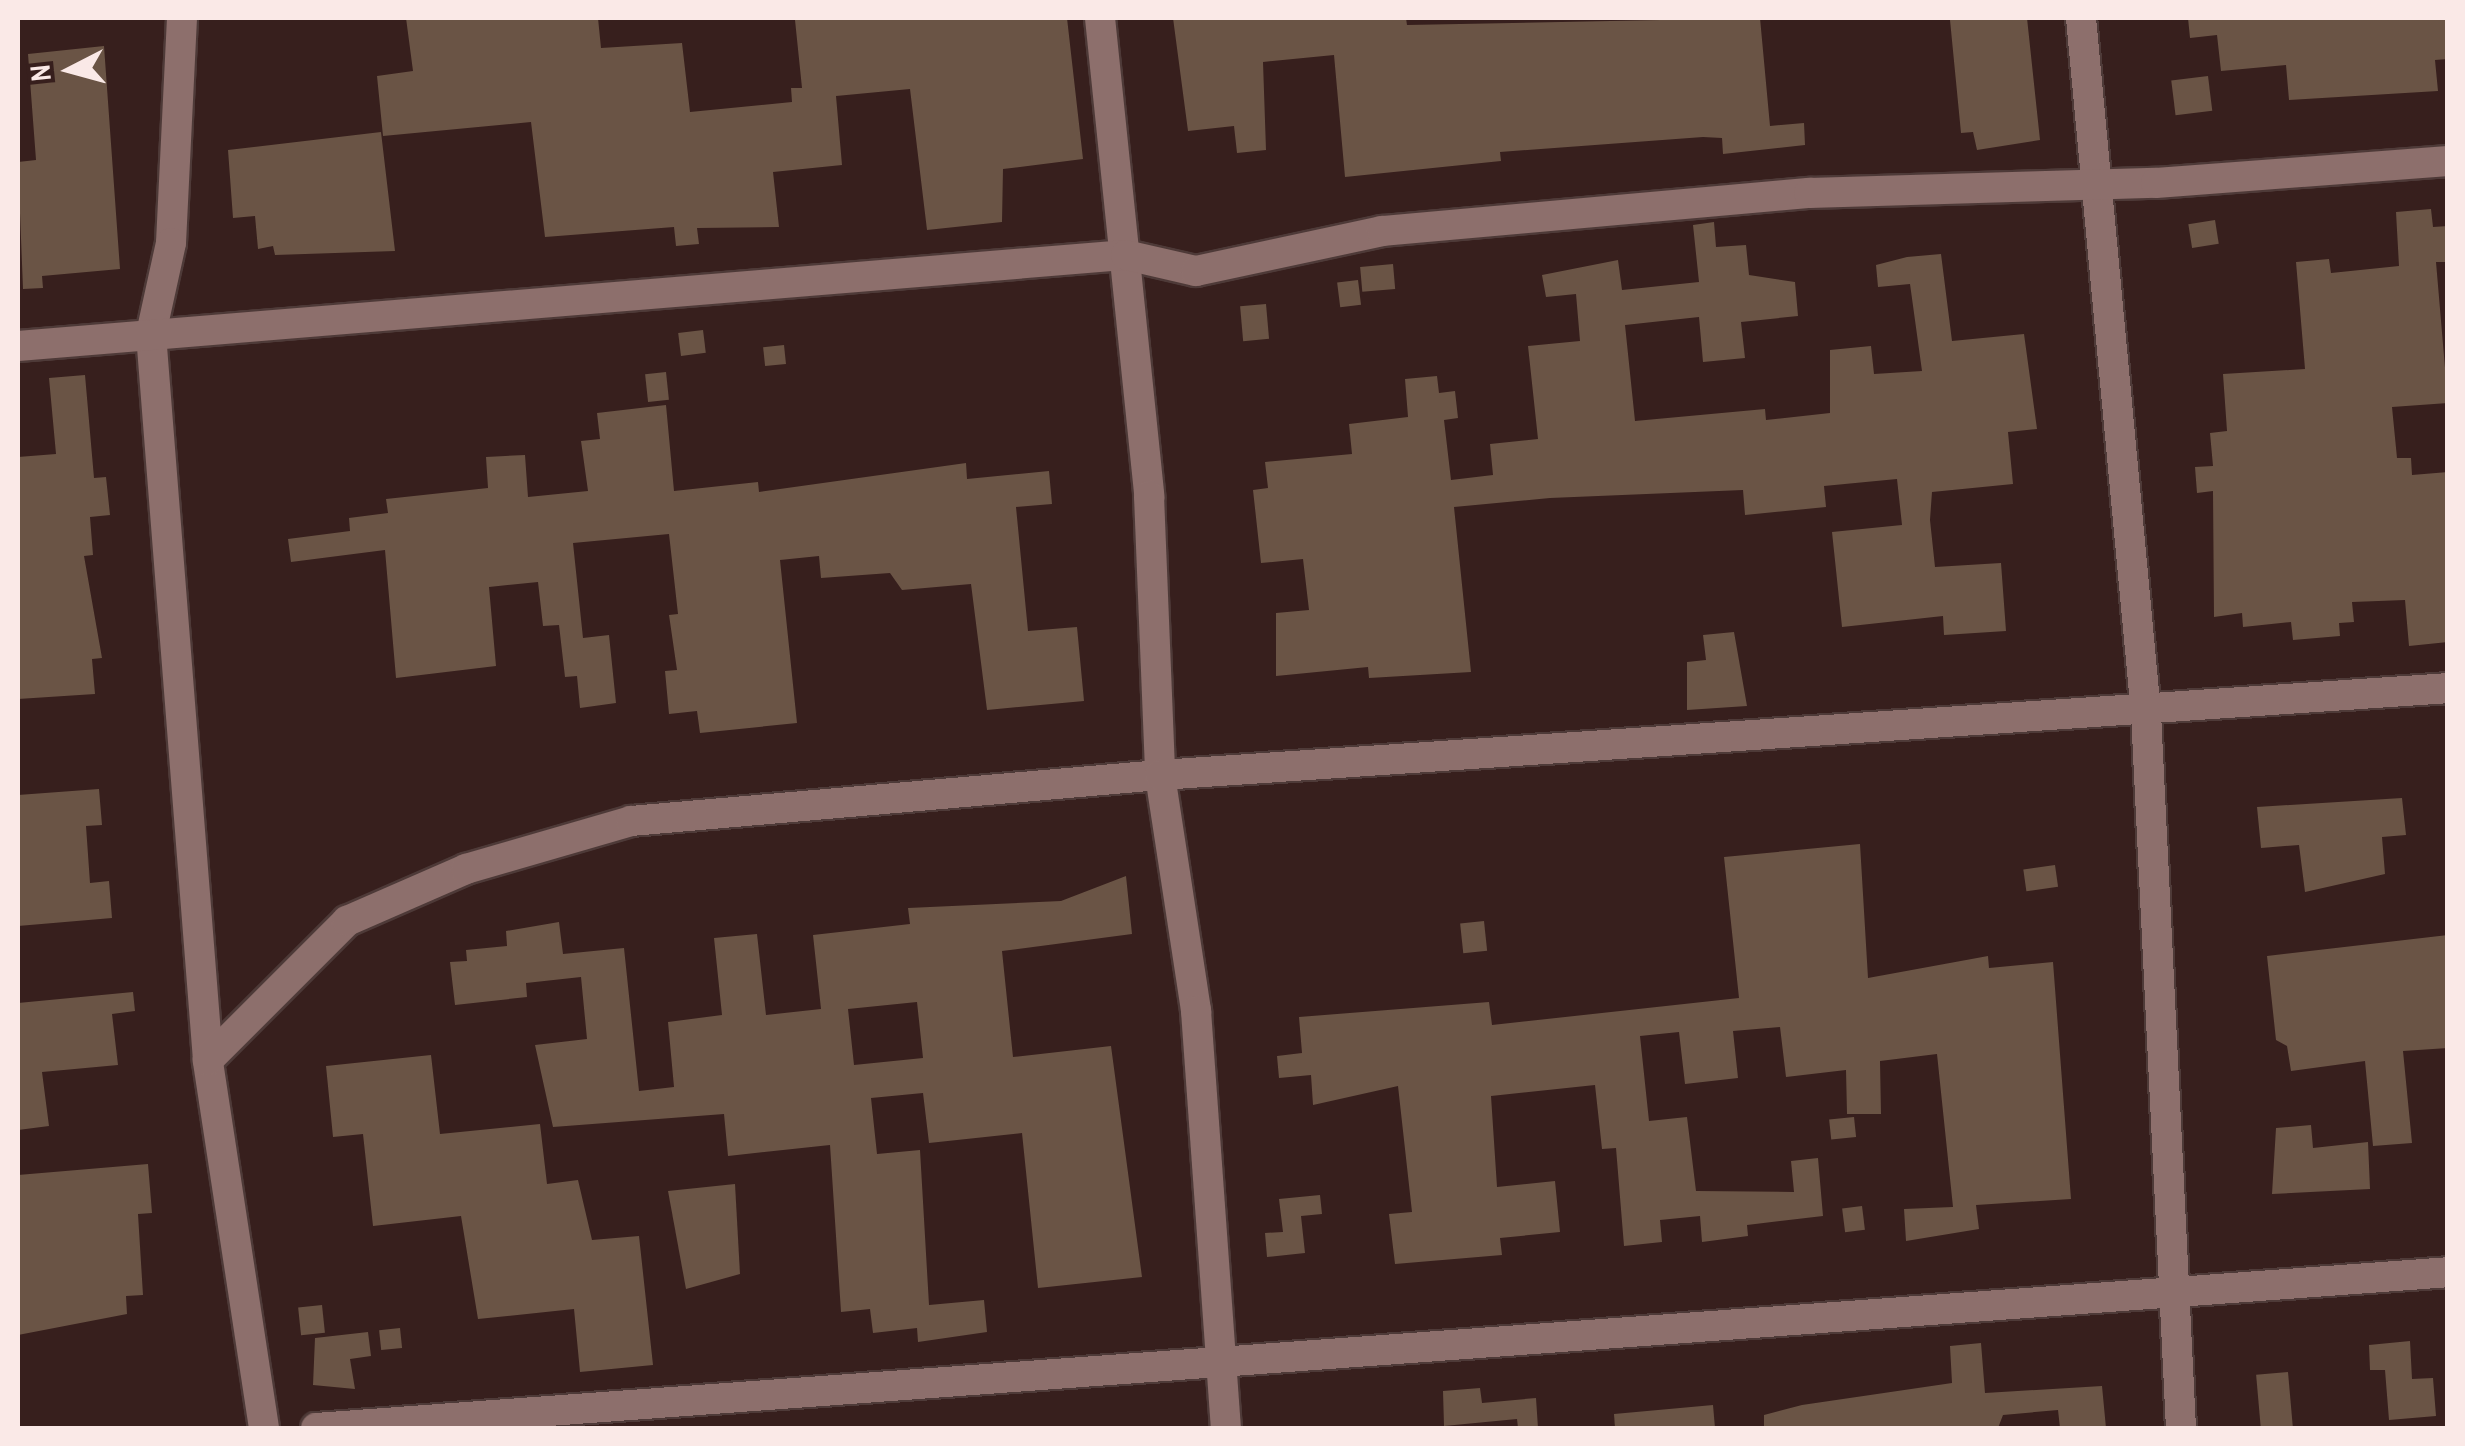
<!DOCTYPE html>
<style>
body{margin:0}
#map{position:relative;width:2465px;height:1446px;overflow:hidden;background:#371f1d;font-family:"Archivo Narrow",sans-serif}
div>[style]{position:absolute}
.building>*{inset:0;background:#6a5445;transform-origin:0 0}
.roads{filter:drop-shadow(2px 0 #4e3a38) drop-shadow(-2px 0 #4e3a38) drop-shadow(0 2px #4e3a38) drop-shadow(0 -2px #4e3a38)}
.minor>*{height:30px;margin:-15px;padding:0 15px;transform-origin:15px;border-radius:15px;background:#8d6f6c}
span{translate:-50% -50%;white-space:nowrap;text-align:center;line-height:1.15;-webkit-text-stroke:10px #371f1d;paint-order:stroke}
.frame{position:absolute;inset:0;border:20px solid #fae9e7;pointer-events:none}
.north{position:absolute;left:20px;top:20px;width:100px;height:100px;-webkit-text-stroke:8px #371f1d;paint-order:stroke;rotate:264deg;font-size:28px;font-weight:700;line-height:40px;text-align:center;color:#fae9e7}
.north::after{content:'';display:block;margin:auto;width:35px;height:45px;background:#fae9e7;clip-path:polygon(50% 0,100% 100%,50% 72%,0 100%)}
</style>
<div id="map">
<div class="building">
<div style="clip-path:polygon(406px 18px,598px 18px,601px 48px,682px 43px,690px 112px,792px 102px,791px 88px,802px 88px,795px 20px,1067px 18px,1083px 159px,1003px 169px,1002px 222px,927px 230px,910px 89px,836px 96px,842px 165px,773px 172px,779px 227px,697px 228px,699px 244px,676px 246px,674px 227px,545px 237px,531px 122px,383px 136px,377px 76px,413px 71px)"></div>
<div style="clip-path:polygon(1173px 18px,1406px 18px,1407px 25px,1760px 18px,1770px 126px,1804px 123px,1805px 145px,1723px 154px,1722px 138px,1703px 137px,1500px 152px,1501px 161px,1345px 177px,1334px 55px,1263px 62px,1266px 150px,1237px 153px,1234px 126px,1188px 131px)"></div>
<div style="clip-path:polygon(1970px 18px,2027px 18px,2040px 140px,1977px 150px,1973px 132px,1961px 133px,1950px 20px)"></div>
<div style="clip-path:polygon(2188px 18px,2448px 18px,2448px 59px,2435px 60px,2438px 91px,2289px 100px,2286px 65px,2221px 71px,2217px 35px,2190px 38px)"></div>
<div style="clip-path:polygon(104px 46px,120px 269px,42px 276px,43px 288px,23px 289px,18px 162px,36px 160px,28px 54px)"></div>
<div style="left:2208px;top:76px;width:35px;height:37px;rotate:83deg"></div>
<div style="clip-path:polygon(381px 132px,395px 251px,275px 255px,273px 246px,258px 249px,255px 216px,233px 218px,228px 150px)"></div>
<div style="clip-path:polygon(2431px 209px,2433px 227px,2448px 226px,2448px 262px,2436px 262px,2448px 403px,2392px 407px,2397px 458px,2411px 458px,2412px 475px,2448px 472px,2448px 642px,2409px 646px,2405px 600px,2352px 602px,2354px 622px,2339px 623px,2340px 636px,2293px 640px,2291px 622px,2243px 627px,2242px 613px,2214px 617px,2213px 491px,2197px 493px,2195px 467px,2213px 466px,2210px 433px,2227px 431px,2223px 374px,2305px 369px,2296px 262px,2329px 259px,2331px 273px,2399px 266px,2396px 212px)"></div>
<div style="left:2215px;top:220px;width:24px;height:27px;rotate:81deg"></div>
<div style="clip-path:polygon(1714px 222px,1716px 247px,1746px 245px,1749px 275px,1795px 282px,1798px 316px,1741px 322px,1745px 358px,1703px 362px,1699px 317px,1625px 325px,1635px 421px,1765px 409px,1766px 420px,1830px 413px,1830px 350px,1871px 346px,1874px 374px,1922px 371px,1910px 284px,1878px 287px,1876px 265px,1907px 257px,1941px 254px,1952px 341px,2024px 334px,2037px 429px,2008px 432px,2013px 484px,1932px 492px,1930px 520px,1935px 567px,2001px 563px,2006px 631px,1944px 635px,1943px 616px,1842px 627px,1832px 532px,1902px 525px,1897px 479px,1824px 486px,1826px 507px,1745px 515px,1743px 490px,1550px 498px,1454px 507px,1471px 672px,1369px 678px,1368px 667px,1276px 676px,1276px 613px,1309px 610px,1303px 559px,1261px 563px,1253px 490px,1268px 488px,1265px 462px,1352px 454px,1349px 424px,1408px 417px,1405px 379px,1437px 376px,1439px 393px,1455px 391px,1458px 418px,1444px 420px,1451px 480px,1493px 475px,1490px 444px,1538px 439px,1528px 346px,1580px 341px,1576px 294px,1546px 297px,1542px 275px,1618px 260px,1622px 290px,1699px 282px,1693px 225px)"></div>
<div style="left:1393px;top:264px;width:25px;height:33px;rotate:85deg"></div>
<div style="left:1358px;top:280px;width:25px;height:21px;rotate:83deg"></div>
<div style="left:1266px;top:304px;width:35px;height:26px;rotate:85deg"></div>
<div style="left:703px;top:330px;width:23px;height:25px;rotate:83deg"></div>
<div style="left:784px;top:345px;width:19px;height:21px;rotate:84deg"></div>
<div style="left:666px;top:372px;width:28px;height:21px;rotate:84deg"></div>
<div style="clip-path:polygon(85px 375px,94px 478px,106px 477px,110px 515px,90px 517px,93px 555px,84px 556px,102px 658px,92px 659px,95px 694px,18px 699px,18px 457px,56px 454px,49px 378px)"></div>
<div style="clip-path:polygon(666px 405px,674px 491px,758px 482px,759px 492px,966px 463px,967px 479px,1049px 471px,1052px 504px,1016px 507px,1028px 631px,1077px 627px,1084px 701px,987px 710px,971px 584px,902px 590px,890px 573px,821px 578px,819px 556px,780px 560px,797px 723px,700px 733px,697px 711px,669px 714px,665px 671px,677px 670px,669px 615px,678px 614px,669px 534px,573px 543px,583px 638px,609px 635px,616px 703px,580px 708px,577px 676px,565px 677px,559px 625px,543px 626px,538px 582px,489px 587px,496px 666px,396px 678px,385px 550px,291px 562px,288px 539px,350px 531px,349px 518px,388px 513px,386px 499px,488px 488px,486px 457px,525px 455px,528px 497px,588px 491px,581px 441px,600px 439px,597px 413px)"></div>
<div style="clip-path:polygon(1734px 632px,1747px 706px,1687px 710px,1687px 662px,1706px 660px,1703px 635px)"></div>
<div style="clip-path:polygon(99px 789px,102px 825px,86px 826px,90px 883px,109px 881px,112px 918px,18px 926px,18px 795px)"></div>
<div style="clip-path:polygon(2402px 798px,2406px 835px,2382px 837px,2385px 874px,2305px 892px,2299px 845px,2261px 848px,2257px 807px)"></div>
<div style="clip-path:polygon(1860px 844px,1868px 978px,1988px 956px,1989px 968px,2053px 962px,2071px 1199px,1976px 1205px,1979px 1229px,1906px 1241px,1904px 1209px,1953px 1207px,1937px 1054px,1880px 1061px,1881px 1114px,1847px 1114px,1846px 1070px,1786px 1077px,1780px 1027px,1733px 1031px,1738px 1078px,1685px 1084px,1679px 1032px,1640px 1036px,1649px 1121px,1687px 1117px,1696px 1191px,1794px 1192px,1791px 1161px,1818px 1158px,1823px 1216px,1747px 1225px,1748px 1236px,1702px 1242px,1700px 1216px,1660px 1220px,1662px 1242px,1624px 1246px,1616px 1148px,1602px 1149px,1595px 1085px,1491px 1096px,1497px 1187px,1555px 1181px,1560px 1232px,1500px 1238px,1502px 1255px,1395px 1264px,1389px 1214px,1412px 1212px,1398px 1086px,1313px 1105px,1311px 1075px,1279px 1078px,1277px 1056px,1302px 1053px,1299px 1017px,1489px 1002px,1492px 1025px,1739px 998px,1724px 857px)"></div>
<div style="left:2055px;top:865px;width:22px;height:32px;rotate:82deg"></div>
<div style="clip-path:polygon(evenodd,1126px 876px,1132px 934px,1002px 951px,1013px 1057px,1111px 1046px,1142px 1277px,1038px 1288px,1022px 1133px,929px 1143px,923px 1093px,871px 1098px,877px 1154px,920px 1150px,929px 1305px,984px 1300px,987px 1332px,918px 1342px,917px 1328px,873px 1333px,870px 1309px,841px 1312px,830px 1145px,728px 1156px,724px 1114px,553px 1127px,535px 1045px,587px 1039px,581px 977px,526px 983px,527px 997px,455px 1005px,450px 962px,467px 961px,466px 950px,507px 946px,506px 931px,559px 922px,563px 954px,624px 948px,639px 1091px,674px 1087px,668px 1022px,722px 1015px,714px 938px,757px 934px,766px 1015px,821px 1009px,813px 935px,910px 924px,908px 908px,1061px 901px,1126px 876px,917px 1002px,923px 1058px,854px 1065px,848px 1009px,917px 1002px)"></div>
<div style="left:1484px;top:921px;width:30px;height:24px;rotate:84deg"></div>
<div style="clip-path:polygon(2448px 935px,2448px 1048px,2403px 1051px,2412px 1143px,2373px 1146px,2365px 1061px,2291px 1071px,2287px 1046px,2276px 1040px,2267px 956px)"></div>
<div style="clip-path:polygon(133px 992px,135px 1011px,112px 1014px,118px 1065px,42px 1072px,49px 1126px,18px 1130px,18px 1003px)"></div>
<div style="clip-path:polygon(431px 1055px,440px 1134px,540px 1124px,547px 1184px,578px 1180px,592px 1240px,639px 1236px,653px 1365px,580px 1372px,574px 1309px,478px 1319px,461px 1216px,373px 1226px,363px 1134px,333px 1137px,326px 1066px)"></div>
<div style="left:1854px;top:1117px;width:20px;height:25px;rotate:84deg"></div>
<div style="clip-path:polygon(2311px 1125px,2313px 1148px,2368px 1142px,2370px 1189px,2272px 1194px,2276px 1128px)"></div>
<div style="clip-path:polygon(148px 1164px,152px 1213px,138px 1214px,143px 1295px,126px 1296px,127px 1314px,18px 1335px,18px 1175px)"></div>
<div style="clip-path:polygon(735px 1184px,740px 1274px,686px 1289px,668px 1191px)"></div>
<div style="clip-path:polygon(1320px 1195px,1322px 1214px,1301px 1216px,1305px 1253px,1267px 1257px,1265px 1233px,1283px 1232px,1279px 1199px)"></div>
<div style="left:1862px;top:1206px;width:24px;height:20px;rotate:83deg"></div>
<div style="left:322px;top:1305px;width:28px;height:24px;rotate:84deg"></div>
<div style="left:400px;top:1328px;width:20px;height:21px;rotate:84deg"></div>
<div style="clip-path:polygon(368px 1332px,371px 1356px,350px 1359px,355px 1389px,313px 1385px,315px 1338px)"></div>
<div style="clip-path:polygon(2410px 1341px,2412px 1379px,2433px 1378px,2436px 1416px,2389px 1420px,2385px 1370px,2370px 1370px,2369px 1345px)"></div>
<div style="clip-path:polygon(1981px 1343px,1985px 1393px,2102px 1386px,2106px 1428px,2060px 1428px,2058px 1410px,2003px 1415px,1998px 1428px,1764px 1428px,1764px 1415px,1802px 1405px,1952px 1383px,1950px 1346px)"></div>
<div style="left:2288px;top:1372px;width:56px;height:32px;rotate:85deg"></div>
<div style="clip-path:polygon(1480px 1388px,1482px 1403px,1536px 1398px,1538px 1428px,1518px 1428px,1517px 1419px,1444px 1426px,1443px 1391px)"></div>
<div style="clip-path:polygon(1713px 1405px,1715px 1428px,1615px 1428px,1614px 1414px)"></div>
</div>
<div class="roads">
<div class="minor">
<div style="left:182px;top:18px;width:225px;rotate:92.8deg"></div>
<div style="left:171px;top:243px;width:93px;rotate:102.4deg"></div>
<div style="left:151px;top:334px;width:728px;rotate:85.51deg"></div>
<div style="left:1100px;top:18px;width:481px;rotate:84.1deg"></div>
<div style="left:1149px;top:496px;width:279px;rotate:87.7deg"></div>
<div style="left:1160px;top:775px;width:239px;rotate:81.3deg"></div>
<div style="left:1196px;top:1011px;width:418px;rotate:85.9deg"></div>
<div style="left:2081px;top:18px;width:698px;rotate:84.66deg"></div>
<div style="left:2146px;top:713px;width:716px;rotate:87.2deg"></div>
<div style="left:18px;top:346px;width:1112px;rotate:-4.7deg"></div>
<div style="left:1126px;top:255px;width:72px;rotate:12.9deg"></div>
<div style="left:1196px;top:271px;width:190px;rotate:-12.1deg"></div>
<div style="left:1382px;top:231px;width:429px;rotate:-5.1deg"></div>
<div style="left:1809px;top:193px;width:347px;rotate:-1.7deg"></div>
<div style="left:2156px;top:183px;width:293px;rotate:-4.3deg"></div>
<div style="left:264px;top:1428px;width:372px;rotate:-98.7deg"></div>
<div style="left:208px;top:1060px;width:197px;rotate:-45deg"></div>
<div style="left:347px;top:921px;width:130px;rotate:-23.6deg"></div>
<div style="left:466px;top:869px;width:172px;rotate:-16.2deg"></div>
<div style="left:631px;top:821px;width:531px;rotate:-4.97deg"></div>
<div style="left:1160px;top:775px;width:1291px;rotate:-3.86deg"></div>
<div style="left:316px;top:1428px;width:2138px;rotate:-4.18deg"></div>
</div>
</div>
<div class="frame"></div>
<div class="north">N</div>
</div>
